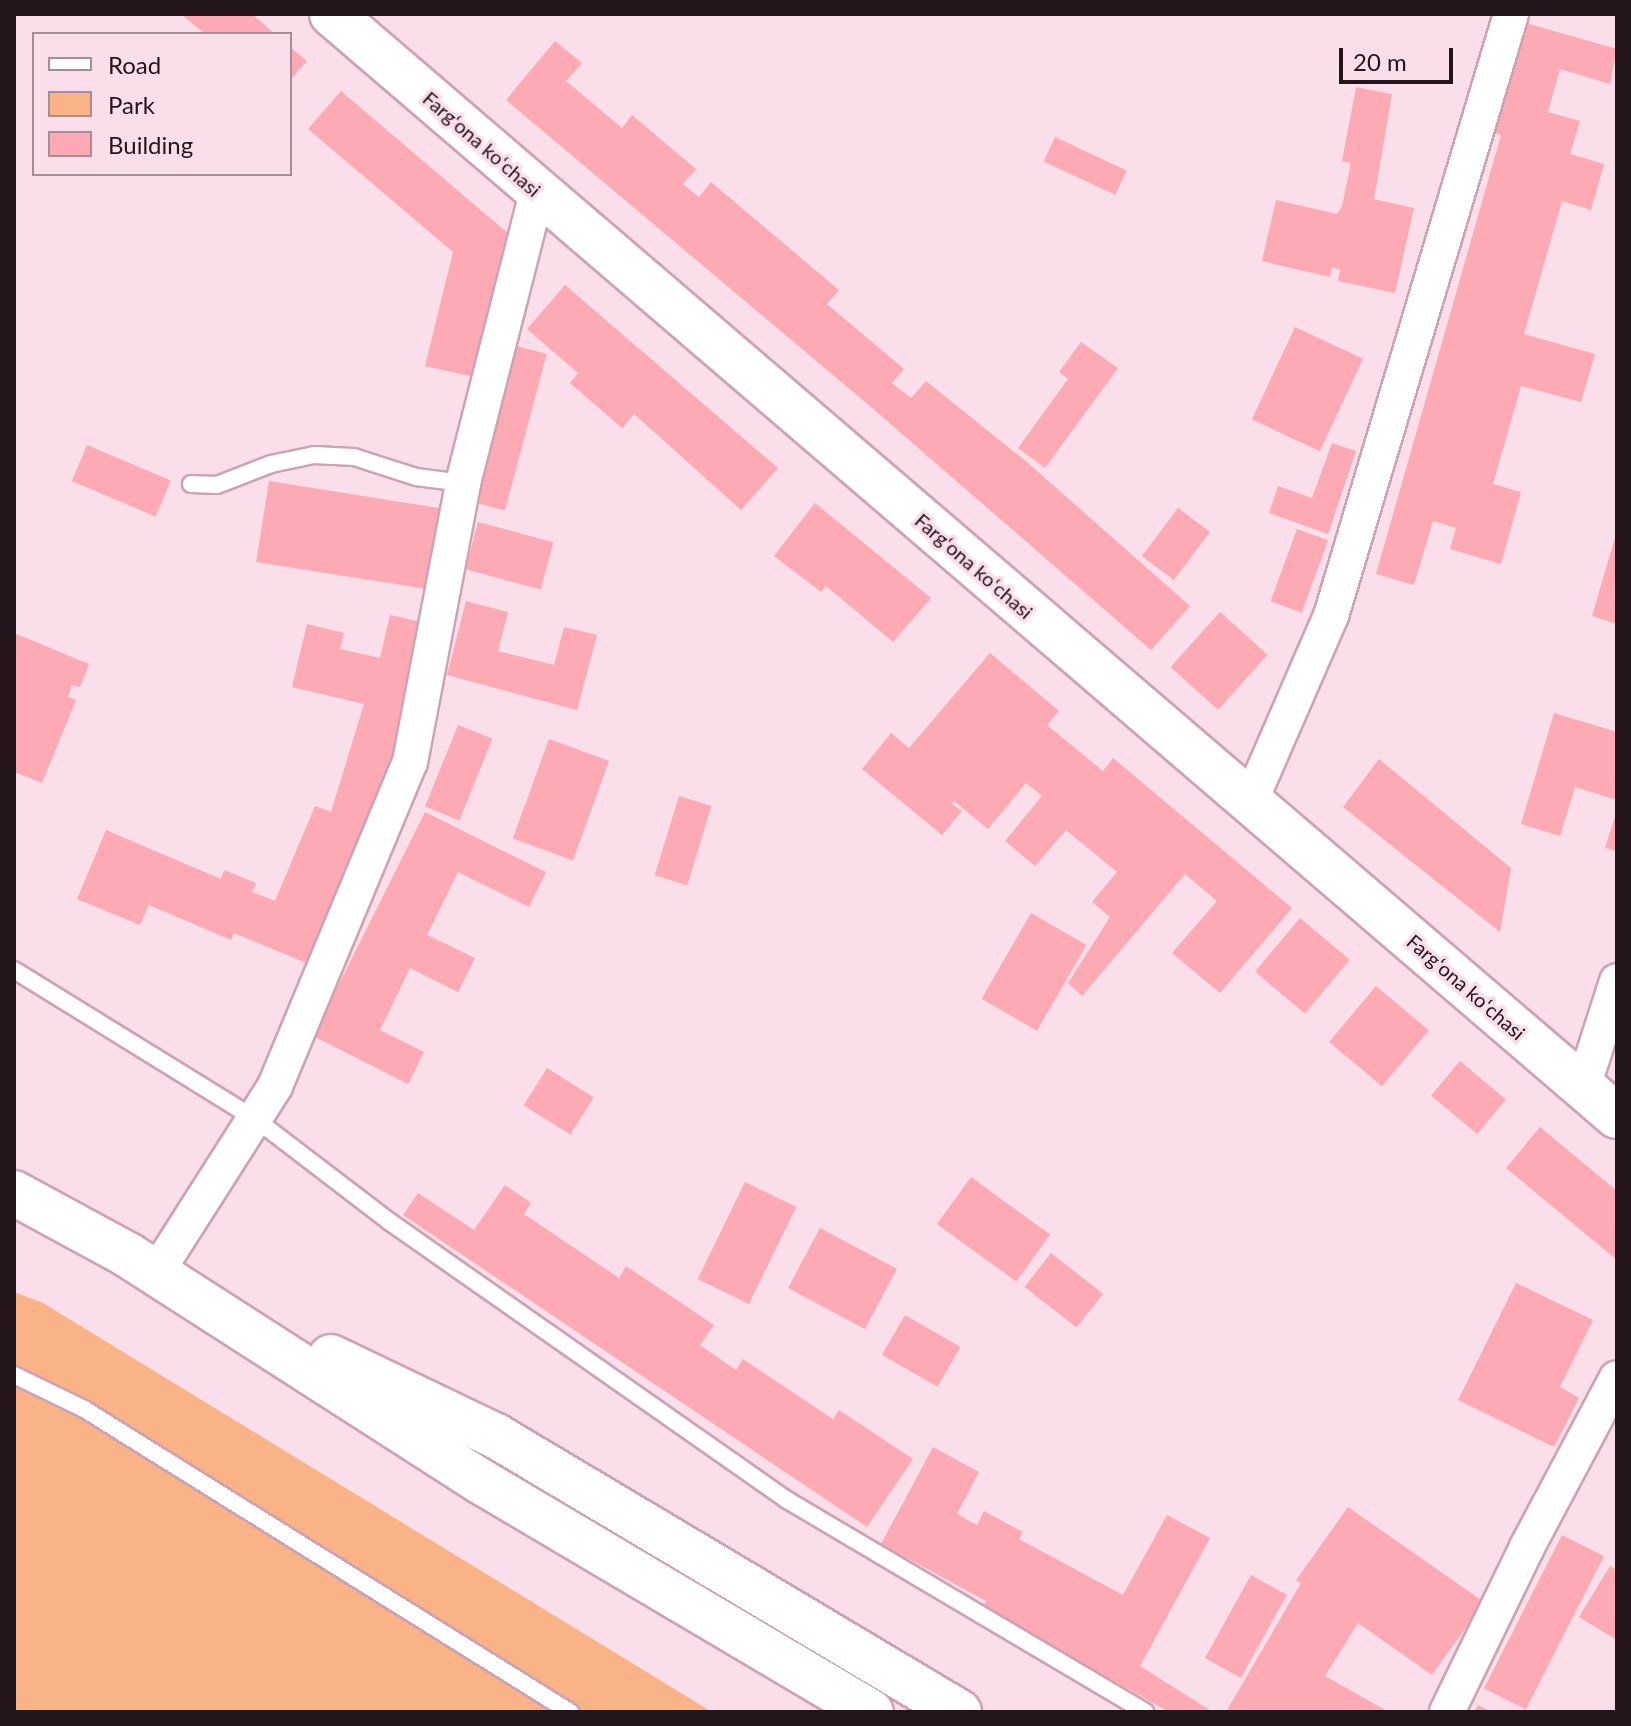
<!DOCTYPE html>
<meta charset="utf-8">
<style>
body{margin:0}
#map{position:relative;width:1631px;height:1726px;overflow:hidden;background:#fadeea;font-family:Lato,sans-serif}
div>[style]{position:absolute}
.green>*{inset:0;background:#fab287}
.building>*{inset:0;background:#fdaab4;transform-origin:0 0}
.roads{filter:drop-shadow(2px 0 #cea2b4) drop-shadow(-2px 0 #cea2b4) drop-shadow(0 2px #cea2b4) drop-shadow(0 -2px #cea2b4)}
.lane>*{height:16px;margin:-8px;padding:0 8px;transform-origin:8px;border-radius:8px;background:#fff}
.street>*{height:34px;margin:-17px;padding:0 17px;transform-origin:17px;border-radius:17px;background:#fff}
.secondary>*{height:44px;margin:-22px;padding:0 22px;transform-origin:22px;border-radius:22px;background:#fff}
.primary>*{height:44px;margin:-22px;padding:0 22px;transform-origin:22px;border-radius:22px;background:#fff}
span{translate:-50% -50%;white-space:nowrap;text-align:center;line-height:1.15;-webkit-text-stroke:7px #fadeea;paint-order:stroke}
.street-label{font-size:20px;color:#24141b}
.frame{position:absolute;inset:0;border:16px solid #24141b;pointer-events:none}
.legend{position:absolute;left:32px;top:32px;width:260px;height:144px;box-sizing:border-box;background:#fadeea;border:2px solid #a48d97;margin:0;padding:10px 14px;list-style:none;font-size:24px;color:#24141b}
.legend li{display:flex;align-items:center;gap:16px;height:40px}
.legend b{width:40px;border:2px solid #a48d97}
.scale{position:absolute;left:1339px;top:48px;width:114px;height:36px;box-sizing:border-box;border:4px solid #24141b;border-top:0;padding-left:10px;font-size:24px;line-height:28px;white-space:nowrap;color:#24141b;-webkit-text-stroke:6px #fadeea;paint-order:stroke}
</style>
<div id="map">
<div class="green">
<div style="clip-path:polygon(14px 1292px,43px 1303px,712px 1712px,14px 1712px)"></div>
</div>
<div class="building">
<div style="clip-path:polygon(181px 14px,252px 14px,275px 34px,205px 34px)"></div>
<div style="clip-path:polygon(1522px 22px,1617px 49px,1610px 84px,1560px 69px,1548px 112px,1580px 121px,1570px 154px,1604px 164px,1591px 210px,1562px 201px,1524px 334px,1595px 354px,1581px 402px,1521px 386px,1493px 484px,1521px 492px,1501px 564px,1450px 549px,1456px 528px,1433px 521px,1414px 585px,1376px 574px,1501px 135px,1491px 132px)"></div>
<div style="clip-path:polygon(555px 41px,582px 63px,566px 81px,622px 128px,632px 115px,696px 169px,683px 184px,699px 197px,711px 182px,839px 290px,827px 304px,904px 369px,892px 383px,911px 398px,926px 381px,1028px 463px,1190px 606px,1151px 650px,871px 407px,506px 100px)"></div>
<div style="clip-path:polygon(290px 47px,307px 61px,290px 80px)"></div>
<div style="clip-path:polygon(1356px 87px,1392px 94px,1374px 199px,1414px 208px,1395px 293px,1338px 281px,1340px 270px,1332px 267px,1330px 277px,1262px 261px,1276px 200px,1337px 214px,1342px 206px,1351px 163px,1342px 161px)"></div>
<div style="clip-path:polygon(341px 91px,516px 240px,479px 378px,425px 366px,453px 252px,308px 129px)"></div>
<div style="left:1055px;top:137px;width:79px;height:27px;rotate:25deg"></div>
<div style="clip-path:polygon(565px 285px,778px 468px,741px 510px,634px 414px,622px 428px,570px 383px,578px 373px,527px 329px)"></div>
<div style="left:1295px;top:327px;width:75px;height:102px;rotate:25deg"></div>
<div style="clip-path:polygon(1081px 342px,1118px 368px,1045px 468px,1018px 448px,1068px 379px,1059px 372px)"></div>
<div style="left:513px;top:345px;width:35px;height:162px;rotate:15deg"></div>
<div style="clip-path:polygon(1332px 443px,1356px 451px,1328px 534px,1269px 513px,1278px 486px,1312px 498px)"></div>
<div style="left:87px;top:445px;width:91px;height:39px;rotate:23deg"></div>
<div style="left:269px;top:481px;width:183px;height:82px;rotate:9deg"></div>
<div style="clip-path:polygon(815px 503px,931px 598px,893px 642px,826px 586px,821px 592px,774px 556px)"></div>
<div style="left:1178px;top:508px;width:40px;height:60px;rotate:37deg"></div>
<div style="left:478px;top:522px;width:78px;height:49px;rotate:15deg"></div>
<div style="left:1297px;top:529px;width:33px;height:77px;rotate:20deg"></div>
<div style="clip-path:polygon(1616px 534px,1617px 534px,1617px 624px,1592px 616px)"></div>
<div style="clip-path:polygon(466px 601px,508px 612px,498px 651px,554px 665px,564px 627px,597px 635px,577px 710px,447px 675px)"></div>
<div style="left:1220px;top:612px;width:64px;height:74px;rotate:42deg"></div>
<div style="clip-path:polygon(390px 615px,426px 623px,405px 713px,369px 829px,311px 965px,234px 933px,231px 940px,149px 905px,140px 925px,77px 899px,106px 830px,221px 879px,224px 870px,256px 883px,252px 892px,275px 901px,315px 806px,331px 812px,364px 704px,292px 687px,307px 624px,344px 633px,340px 649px,380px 658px)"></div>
<div style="clip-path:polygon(14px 633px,89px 664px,80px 687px,72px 685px,68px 697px,76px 700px,42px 783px,14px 772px)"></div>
<div style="clip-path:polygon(990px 653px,1059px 711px,1047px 725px,1103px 771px,1113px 758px,1292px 908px,1220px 993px,1172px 953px,1217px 901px,1185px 874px,1082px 996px,1068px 983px,1110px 917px,1092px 902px,1117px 872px,1066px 830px,1035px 866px,1005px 841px,1042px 796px,1026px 783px,988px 829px,954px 801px,952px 804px,962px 811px,942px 835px,862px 769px,891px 733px,909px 748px)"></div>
<div style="clip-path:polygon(1554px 713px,1617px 732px,1617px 800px,1575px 787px,1560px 836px,1521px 824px)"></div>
<div style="left:458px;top:725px;width:37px;height:88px;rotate:22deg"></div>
<div style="left:549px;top:739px;width:64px;height:106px;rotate:20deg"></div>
<div style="clip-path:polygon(1379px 759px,1511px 868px,1500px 932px,1343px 807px)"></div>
<div style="left:679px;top:796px;width:34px;height:83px;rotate:17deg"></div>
<div style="clip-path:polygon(425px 812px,546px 872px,529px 907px,458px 872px,427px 935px,475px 958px,458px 992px,410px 968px,380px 1030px,424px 1052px,408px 1084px,313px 1036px)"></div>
<div style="clip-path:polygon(1616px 813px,1617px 813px,1617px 851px,1605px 848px)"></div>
<div style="left:1031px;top:913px;width:64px;height:99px;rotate:30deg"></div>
<div style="left:1300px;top:918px;width:65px;height:70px;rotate:40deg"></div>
<div style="left:1376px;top:986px;width:69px;height:73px;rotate:40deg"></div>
<div style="left:1460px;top:1061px;width:60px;height:45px;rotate:40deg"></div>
<div style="left:547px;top:1068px;width:55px;height:44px;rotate:32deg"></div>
<div style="clip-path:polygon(1540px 1127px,1617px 1191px,1617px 1260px,1506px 1168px)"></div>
<div style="left:971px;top:1177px;width:98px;height:58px;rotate:36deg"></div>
<div style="left:745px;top:1182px;width:57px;height:108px;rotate:26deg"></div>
<div style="clip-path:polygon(505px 1185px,531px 1203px,524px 1214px,619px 1278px,626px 1266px,714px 1325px,700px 1345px,736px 1370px,743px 1359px,833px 1419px,839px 1410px,913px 1459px,867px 1527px,403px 1215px,418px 1193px,474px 1230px)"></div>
<div style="left:820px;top:1228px;width:87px;height:68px;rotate:28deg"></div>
<div style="left:1051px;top:1253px;width:66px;height:43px;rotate:38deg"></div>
<div style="clip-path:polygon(1516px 1283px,1593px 1320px,1560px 1387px,1579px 1398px,1554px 1447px,1458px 1400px)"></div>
<div style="left:905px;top:1315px;width:64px;height:46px;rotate:30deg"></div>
<div style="clip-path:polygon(933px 1447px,979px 1472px,957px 1514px,977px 1525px,984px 1511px,1023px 1532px,1019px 1539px,1123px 1595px,1167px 1515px,1210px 1538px,1140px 1666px,1213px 1712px,1169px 1712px,983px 1607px,986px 1601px,881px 1544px)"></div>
<div style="clip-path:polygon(1348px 1507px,1484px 1602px,1432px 1675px,1358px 1623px,1325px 1676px,1389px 1712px,1226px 1712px,1301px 1583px,1296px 1580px)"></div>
<div style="left:1562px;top:1535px;width:47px;height:172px;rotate:27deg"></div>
<div style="clip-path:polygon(1610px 1566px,1617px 1570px,1617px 1640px,1579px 1617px)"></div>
<div style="left:1251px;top:1575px;width:41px;height:95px;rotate:29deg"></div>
<div style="clip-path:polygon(1478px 1705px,1492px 1712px,1474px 1712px)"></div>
</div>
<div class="roads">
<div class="lane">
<div style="left:191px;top:484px;width:26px;rotate:2deg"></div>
<div style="left:217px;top:485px;width:58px;rotate:-21.3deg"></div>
<div style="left:271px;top:464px;width:44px;rotate:-11.8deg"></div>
<div style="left:314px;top:455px;width:40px;rotate:2.9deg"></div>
<div style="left:354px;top:457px;width:65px;rotate:17.9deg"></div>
<div style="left:416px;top:477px;width:47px;rotate:7.3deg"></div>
<div style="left:14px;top:970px;width:282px;rotate:31.7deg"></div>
<div style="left:254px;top:1118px;width:171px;rotate:37.4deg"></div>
<div style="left:390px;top:1222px;width:485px;rotate:35deg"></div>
<div style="left:787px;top:1500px;width:416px;rotate:30.6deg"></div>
<div style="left:14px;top:1375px;width:78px;rotate:25.9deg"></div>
<div style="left:84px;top:1409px;width:573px;rotate:31.94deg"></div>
</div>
<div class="street">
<div style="left:1250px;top:802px;width:203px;rotate:-66.5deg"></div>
<div style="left:1331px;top:616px;width:628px;rotate:-73.35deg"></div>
<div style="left:1583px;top:1087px;width:111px;rotate:-72.2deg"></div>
<div style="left:156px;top:1273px;width:222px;rotate:-57.5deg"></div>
<div style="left:275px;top:1086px;width:351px;rotate:-67.4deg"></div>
<div style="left:410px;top:762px;width:284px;rotate:-79.2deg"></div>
<div style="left:463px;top:483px;width:300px;rotate:-75.7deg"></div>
<div style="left:1447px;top:1712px;width:183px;rotate:-64.1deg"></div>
<div style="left:1527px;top:1547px;width:191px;rotate:-62deg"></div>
</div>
<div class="secondary">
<div style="left:332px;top:14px;width:1693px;rotate:40.62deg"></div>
</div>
<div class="primary">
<div style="left:14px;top:1193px;width:130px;rotate:28.5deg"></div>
<div style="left:128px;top:1255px;width:418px;rotate:32.7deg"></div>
<div style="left:480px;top:1481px;width:454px;rotate:30.6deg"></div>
<div style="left:331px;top:1357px;width:183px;rotate:25.6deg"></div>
<div style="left:496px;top:1436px;width:539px;rotate:30.8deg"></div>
</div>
</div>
<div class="street-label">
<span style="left:482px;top:144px;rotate:41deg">Fargʻona koʻchasi</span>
<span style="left:974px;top:566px;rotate:41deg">Fargʻona koʻchasi</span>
<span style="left:1466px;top:987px;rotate:41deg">Fargʻona koʻchasi</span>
</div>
<div class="frame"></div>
<ul class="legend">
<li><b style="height:10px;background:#fff"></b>Road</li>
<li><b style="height:22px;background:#fab287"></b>Park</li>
<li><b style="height:22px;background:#fdaab4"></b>Building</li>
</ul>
<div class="scale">20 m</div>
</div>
